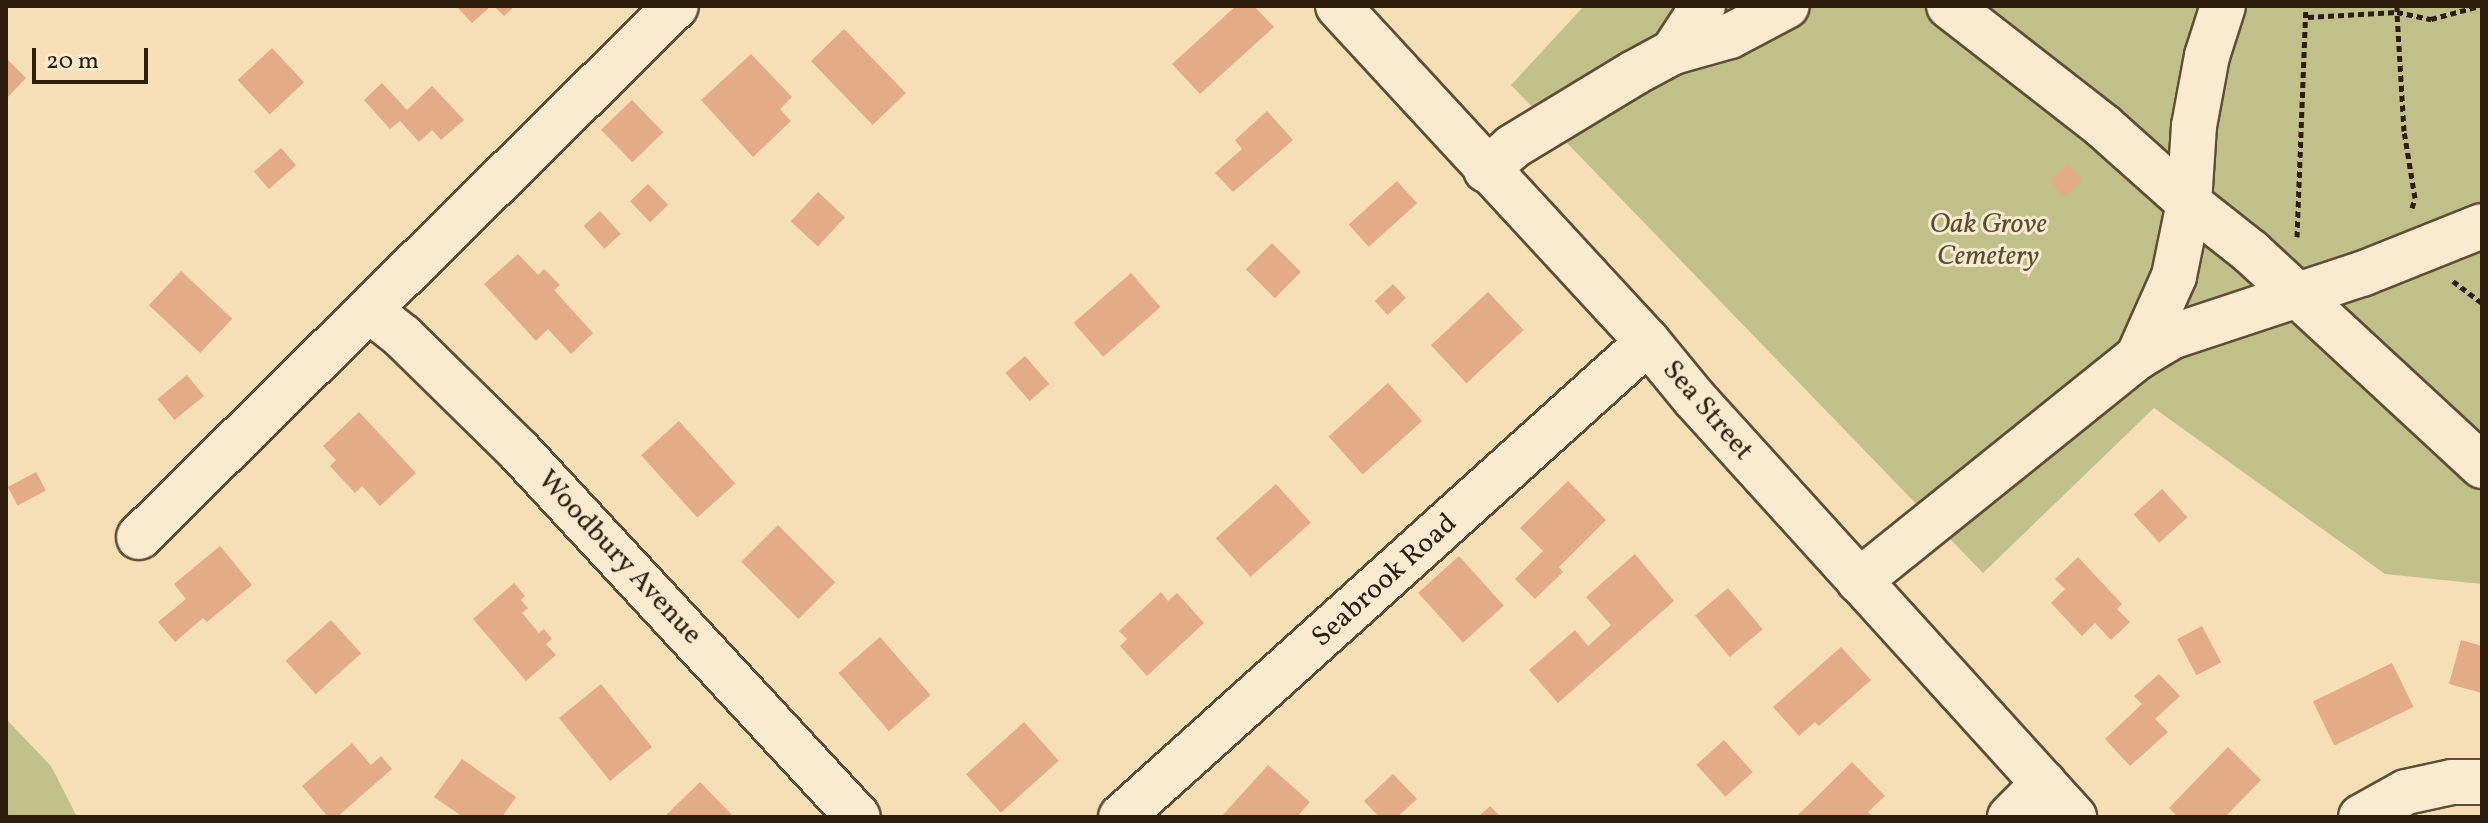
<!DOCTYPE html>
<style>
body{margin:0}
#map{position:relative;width:2488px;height:823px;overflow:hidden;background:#f6dfb6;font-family:Vollkorn,serif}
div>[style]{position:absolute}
.green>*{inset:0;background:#c1c08b}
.building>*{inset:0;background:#e3ab88;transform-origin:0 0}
.path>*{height:5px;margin-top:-2.5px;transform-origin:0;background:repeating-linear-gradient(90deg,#2e1c0c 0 6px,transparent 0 10px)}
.roads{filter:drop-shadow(2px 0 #604d36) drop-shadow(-2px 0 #604d36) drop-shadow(0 2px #604d36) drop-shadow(0 -2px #604d36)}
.minor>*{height:44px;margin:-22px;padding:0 22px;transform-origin:22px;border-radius:22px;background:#f9ead0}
span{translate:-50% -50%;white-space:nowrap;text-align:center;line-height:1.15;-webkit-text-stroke:6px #f9ead0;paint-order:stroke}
.park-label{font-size:28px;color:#5a4d32;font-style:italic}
.street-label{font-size:28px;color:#2e1c0c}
.frame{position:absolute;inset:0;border:8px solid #2e1c0c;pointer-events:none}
.scale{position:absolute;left:32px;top:48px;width:116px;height:36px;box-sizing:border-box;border:4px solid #2e1c0c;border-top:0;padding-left:10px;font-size:24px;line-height:28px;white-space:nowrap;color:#2e1c0c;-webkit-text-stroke:6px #f9ead0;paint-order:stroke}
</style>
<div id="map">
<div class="green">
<div style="clip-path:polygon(1584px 6px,2482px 6px,2482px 584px,2385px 574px,2154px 408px,1983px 573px,1511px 85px)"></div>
<div style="clip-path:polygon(6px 719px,51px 766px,77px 817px,6px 817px)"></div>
</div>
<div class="building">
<div style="clip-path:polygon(456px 6px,491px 6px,472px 23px)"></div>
<div style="clip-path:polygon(494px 6px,515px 6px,504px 16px)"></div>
<div style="clip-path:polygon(1236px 6px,1254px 6px,1274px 27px,1200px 94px,1172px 64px)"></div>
<div style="left:844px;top:29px;width:89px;height:46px;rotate:46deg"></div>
<div style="left:272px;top:48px;width:47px;height:47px;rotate:47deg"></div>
<div style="clip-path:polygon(751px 54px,792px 97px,780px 109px,791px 121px,753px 157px,701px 100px)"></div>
<div style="clip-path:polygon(6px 58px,26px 78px,6px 99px)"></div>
<div style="clip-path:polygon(382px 83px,407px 110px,432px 86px,464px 120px,441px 140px,432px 130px,419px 142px,400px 121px,390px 129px,364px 100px)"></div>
<div style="left:632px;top:100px;width:45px;height:43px;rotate:46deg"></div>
<div style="clip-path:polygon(1267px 111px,1293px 140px,1233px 192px,1215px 173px,1242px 149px,1235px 140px)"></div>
<div style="left:281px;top:148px;width:23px;height:36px;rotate:49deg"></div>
<div style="left:2068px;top:164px;width:22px;height:25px;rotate:47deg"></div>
<div style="left:1397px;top:181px;width:30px;height:65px;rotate:48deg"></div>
<div style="left:648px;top:184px;width:29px;height:25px;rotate:46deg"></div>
<div style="left:818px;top:192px;width:37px;height:40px;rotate:43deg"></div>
<div style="left:600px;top:211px;width:31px;height:22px;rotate:48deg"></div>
<div style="left:1272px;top:243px;width:41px;height:37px;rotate:45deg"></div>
<div style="clip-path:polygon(518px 254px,538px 275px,544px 269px,560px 285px,554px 290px,593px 333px,571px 354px,548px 329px,536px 341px,484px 284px)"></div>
<div style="left:181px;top:271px;width:70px;height:47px;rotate:43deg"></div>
<div style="left:1131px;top:273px;width:45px;height:76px;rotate:49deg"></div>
<div style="left:1393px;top:284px;width:19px;height:25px;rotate:47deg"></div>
<div style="left:1488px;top:292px;width:52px;height:78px;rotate:47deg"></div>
<div style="left:1025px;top:356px;width:37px;height:26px;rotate:49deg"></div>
<div style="left:187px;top:375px;width:27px;height:38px;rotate:51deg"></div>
<div style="left:1388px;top:383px;width:51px;height:80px;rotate:48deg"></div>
<div style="clip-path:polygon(359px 412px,416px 473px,380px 506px,362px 486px,355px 493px,330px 466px,336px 460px,323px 446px)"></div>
<div style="left:679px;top:421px;width:84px;height:51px;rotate:48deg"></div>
<div style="left:36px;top:472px;width:21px;height:32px;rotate:62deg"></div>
<div style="clip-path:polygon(1568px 481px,1606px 520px,1559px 567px,1563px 572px,1535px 599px,1515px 579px,1543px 551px,1520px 528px)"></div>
<div style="left:1276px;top:484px;width:52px;height:81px;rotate:48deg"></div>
<div style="left:2162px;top:489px;width:38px;height:38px;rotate:48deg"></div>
<div style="left:778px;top:525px;width:81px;height:52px;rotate:45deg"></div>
<div style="clip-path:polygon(220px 546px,252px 585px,207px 622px,203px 618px,175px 642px,158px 622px,186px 599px,174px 584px)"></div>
<div style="clip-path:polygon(1635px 554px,1674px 601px,1558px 703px,1529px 670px,1575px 630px,1588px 646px,1611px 625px,1586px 597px)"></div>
<div style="left:1459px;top:556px;width:67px;height:55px;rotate:48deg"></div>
<div style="clip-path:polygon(2078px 557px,2122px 604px,2117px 609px,2130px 622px,2111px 640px,2095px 623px,2082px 636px,2051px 603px,2065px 589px,2055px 579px)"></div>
<div style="clip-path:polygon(514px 583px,525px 596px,521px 600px,528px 608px,522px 613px,539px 633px,544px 629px,552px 639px,546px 644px,556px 655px,526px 681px,473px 619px)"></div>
<div style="left:1728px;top:588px;width:54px;height:43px;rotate:50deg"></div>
<div style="clip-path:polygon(1161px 592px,1168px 601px,1177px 593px,1204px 623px,1147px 676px,1120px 646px,1127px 639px,1119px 631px)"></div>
<div style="left:331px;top:620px;width:45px;height:61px;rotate:48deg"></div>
<div style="left:2202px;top:626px;width:41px;height:28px;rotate:62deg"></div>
<div style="left:880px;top:637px;width:77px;height:55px;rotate:49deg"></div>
<div style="clip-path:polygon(2461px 640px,2482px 646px,2482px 693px,2449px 684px)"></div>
<div style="clip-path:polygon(1841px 647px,1871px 680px,1819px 726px,1815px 722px,1799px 736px,1773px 707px)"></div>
<div style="left:2392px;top:663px;width:49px;height:88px;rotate:64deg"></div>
<div style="clip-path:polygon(2159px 674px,2180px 696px,2155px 719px,2168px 732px,2130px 766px,2105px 739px,2142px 704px,2134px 696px)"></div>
<div style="left:601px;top:684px;width:81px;height:54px;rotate:51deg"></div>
<div style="left:1024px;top:722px;width:52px;height:78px;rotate:48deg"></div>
<div style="left:1724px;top:740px;width:43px;height:37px;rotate:48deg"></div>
<div style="clip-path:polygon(352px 743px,371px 765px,381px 756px,392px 769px,337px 817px,328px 817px,302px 786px)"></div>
<div style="clip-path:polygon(2228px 747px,2261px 780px,2225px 817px,2178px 817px,2169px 808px)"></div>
<div style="clip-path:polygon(462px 759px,516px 797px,502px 817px,463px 817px,434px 797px)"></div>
<div style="clip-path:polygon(1852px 762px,1885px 796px,1868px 812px,1873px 817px,1796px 817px)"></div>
<div style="clip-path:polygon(1268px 765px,1310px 802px,1297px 817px,1221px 817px)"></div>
<div style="clip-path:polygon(1393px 774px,1417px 799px,1397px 817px,1379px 817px,1364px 801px)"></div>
<div style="clip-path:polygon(700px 782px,734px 817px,664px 817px)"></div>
<div style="clip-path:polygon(1490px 806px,1501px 817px,1478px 817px)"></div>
</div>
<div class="path">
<div style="left:2308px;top:17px;width:89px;rotate:-3.2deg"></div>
<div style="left:2397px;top:12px;width:6px;rotate:-90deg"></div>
<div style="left:2412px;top:208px;width:10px;rotate:-73deg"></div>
<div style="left:2415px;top:198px;width:68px;rotate:-99.3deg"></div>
<div style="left:2404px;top:131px;width:119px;rotate:-93.4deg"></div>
<div style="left:2397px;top:12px;width:35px;rotate:12deg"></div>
<div style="left:2431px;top:19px;width:51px;rotate:-14.9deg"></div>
<div style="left:2297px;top:237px;width:231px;rotate:-87.8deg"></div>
<div style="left:2453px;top:281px;width:36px;rotate:37deg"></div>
</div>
<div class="roads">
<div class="minor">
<div style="left:1338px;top:6px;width:457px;rotate:47.3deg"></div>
<div style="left:1648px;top:342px;width:72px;rotate:50.6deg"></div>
<div style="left:1694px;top:398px;width:566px;rotate:47.79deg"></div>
<div style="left:1949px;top:6px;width:195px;rotate:37.9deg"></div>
<div style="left:2103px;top:126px;width:115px;rotate:41.8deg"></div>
<div style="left:2189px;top:203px;width:79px;rotate:38.3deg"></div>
<div style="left:2251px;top:252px;width:315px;rotate:42.8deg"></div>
<div style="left:1673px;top:52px;width:55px;rotate:-56.9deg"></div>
<div style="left:1486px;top:170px;width:35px;rotate:-41deg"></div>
<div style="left:1512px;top:147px;width:143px;rotate:-31.2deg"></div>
<div style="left:1634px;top:73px;width:44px;rotate:-28.3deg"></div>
<div style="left:1673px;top:52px;width:59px;rotate:-15.7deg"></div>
<div style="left:1730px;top:36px;width:64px;rotate:-27.8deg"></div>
<div style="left:369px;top:310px;width:42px;rotate:38.2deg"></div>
<div style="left:402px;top:336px;width:165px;rotate:44.5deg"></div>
<div style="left:520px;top:452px;width:497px;rotate:47.2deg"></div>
<div style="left:2138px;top:357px;width:89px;rotate:-66deg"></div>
<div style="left:2174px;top:276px;width:75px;rotate:-78.4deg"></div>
<div style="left:2189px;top:203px;width:77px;rotate:-86.3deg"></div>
<div style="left:2194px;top:126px;width:71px;rotate:-79.5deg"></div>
<div style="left:2207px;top:56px;width:52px;rotate:-72.3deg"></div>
<div style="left:139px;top:537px;width:755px;rotate:-44.68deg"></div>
<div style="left:1859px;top:581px;width:358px;rotate:-38.8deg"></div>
<div style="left:2138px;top:357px;width:39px;rotate:-31deg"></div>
<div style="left:2171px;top:337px;width:201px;rotate:-18.3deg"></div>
<div style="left:2362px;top:274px;width:129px;rotate:-21.8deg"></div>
<div style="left:1121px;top:817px;width:709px;rotate:-42.03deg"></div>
<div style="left:2010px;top:817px;width:48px;rotate:-45deg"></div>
<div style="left:2361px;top:817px;width:51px;rotate:-29.1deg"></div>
<div style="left:2406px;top:792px;width:47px;rotate:-12.3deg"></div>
<div style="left:2452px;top:782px;width:30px"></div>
</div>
</div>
<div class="park-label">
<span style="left:1988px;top:241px">Oak Grove<br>Cemetery</span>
</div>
<div class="street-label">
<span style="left:1707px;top:411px;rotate:49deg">Sea Street</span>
<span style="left:619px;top:558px;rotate:47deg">Woodbury Avenue</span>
<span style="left:1385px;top:581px;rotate:-42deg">Seabrook Road</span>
</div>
<div class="frame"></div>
<div class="scale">20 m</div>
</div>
